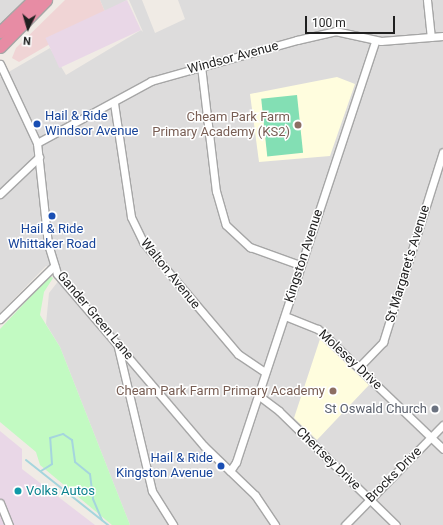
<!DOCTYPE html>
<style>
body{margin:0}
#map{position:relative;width:443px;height:525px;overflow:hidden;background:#f0ebe5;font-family:Roboto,sans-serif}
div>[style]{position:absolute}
.residential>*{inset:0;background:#dddcdc}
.commercial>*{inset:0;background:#f0d4d5}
.industrial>*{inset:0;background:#e9d7e7;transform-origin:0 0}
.education>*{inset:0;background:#fffdde}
.park>*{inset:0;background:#c2fac2}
.pitch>*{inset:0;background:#83dfb4;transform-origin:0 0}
.stream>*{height:2px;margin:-1px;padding:0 1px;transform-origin:1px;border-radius:1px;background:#a5d5dd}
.roads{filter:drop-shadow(1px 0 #a6a6a6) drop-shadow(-1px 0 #a6a6a6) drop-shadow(0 1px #a6a6a6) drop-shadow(0 -1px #a6a6a6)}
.minor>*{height:7px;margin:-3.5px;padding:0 3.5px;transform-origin:3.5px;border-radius:3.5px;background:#fff}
.highway>*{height:11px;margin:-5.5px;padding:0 5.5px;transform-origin:5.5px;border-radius:5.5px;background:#e78ca4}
.dots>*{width:11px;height:11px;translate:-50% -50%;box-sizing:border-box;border:2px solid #fff;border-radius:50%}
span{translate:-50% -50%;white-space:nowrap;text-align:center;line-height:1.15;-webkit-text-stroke:3px #fff;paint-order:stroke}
.street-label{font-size:13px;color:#1f1f1f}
.transit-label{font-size:13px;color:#164399}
.left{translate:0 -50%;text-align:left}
.right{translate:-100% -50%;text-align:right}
.education-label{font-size:13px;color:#785e54}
.worship-label{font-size:13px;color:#5b616d}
.culture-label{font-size:13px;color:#0d838f}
.north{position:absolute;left:8px;top:8px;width:40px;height:40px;-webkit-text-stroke:3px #fff;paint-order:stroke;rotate:185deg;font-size:11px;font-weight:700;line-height:16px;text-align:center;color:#1f1f1f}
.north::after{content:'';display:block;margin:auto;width:14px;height:18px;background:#1f1f1f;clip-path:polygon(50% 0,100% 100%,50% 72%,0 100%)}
.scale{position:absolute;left:305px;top:16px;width:90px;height:18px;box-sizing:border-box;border:2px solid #1f1f1f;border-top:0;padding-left:5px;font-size:12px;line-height:14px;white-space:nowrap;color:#1f1f1f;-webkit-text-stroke:3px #fff;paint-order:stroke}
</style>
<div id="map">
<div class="residential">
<div style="clip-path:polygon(0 0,24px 0,0 23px)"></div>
<div style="clip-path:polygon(100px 0,127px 0,105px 12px)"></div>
<div style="clip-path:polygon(129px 0,142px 0,155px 33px,185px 19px,178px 0,443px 0,443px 525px,130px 525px,60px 347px,46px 324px,49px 293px,63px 275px,46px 266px,0 313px,0 77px,50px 48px,66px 75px,141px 30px,143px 32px)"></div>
</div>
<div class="commercial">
<div style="clip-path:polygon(65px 0,100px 0,105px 12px,19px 62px,12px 58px,16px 48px)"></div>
</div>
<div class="industrial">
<div style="left:127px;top:0;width:33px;height:90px;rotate:65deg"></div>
<div style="clip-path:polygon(0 431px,22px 449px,22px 469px,95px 525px,0 525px)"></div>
</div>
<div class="education">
<div style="clip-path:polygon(337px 77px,355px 84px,330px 156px,259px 162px,250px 94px)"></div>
<div style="clip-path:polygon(320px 339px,369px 385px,317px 440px,294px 418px)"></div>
</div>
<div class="park">
<div style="clip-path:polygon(50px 276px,53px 278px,44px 292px,40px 315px,60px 347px,130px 525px,112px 525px,40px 465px,36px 452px,0 422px,0 329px)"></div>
</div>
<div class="pitch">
<div style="left:297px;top:95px;width:58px;height:36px;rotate:84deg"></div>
</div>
<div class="stream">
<div style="left:26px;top:460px;width:105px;rotate:38.4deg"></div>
<div style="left:41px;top:471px;width:13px;rotate:-32deg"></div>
<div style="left:52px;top:464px;width:26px;rotate:-94deg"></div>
<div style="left:50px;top:438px;width:14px;rotate:-17deg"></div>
<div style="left:63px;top:434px;width:11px;rotate:34deg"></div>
<div style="left:72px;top:440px;width:22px;rotate:82deg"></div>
<div style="left:75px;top:462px;width:19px;rotate:39deg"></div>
<div style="left:90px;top:474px;width:25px;rotate:83deg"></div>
<div style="left:93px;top:499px;width:23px;rotate:67deg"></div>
</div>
<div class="roads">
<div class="minor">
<div style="left:427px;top:0;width:37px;rotate:84deg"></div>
<div style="left:0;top:64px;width:87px;rotate:64.9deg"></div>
<div style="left:37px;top:143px;width:102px;rotate:83.8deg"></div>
<div style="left:48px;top:244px;width:31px;rotate:73deg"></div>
<div style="left:57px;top:274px;width:226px;rotate:49.5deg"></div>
<div style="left:204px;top:446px;width:71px;rotate:43.9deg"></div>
<div style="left:255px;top:495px;width:36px;rotate:56deg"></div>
<div style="left:201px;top:66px;width:126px;rotate:83.2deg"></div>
<div style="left:216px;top:191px;width:35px;rotate:74deg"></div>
<div style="left:226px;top:225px;width:33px;rotate:43deg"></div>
<div style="left:250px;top:247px;width:53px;rotate:19.8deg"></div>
<div style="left:114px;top:103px;width:115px;rotate:81.5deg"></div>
<div style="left:131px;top:217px;width:28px;rotate:64deg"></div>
<div style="left:143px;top:242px;width:147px;rotate:49.7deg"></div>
<div style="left:238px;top:354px;width:32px;rotate:34deg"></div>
<div style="left:37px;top:143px;width:130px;rotate:-28.5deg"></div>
<div style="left:151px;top:81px;width:152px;rotate:-15.7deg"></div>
<div style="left:297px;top:40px;width:39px;rotate:-13deg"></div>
<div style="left:335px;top:31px;width:47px;rotate:12.3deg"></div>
<div style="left:381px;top:41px;width:62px;rotate:-4.6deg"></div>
<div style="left:0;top:194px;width:54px;rotate:-43.5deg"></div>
<div style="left:285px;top:316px;width:35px;rotate:22deg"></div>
<div style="left:318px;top:329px;width:173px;rotate:43.8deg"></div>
<div style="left:0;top:319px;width:76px;rotate:-44.5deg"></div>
<div style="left:117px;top:343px;width:152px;rotate:76.7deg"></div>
<div style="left:152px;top:491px;width:40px;rotate:58deg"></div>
<div style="left:359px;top:367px;width:35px;rotate:-46deg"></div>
<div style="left:383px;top:342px;width:199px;rotate:-72.5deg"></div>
<div style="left:258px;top:395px;width:26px;rotate:37deg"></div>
<div style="left:279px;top:411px;width:163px;rotate:44.3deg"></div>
<div style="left:230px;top:471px;width:11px;rotate:-56deg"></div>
<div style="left:236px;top:462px;width:443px;rotate:-71.7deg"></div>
<div style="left:0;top:503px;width:24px;rotate:68deg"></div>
<div style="left:345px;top:525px;width:140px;rotate:-45.6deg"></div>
</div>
<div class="highway">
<div style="left:0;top:32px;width:46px;rotate:-44.1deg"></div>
<div style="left:0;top:47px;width:66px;rotate:-45.6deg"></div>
</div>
</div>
<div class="dots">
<div style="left:37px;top:124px;background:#1a4fb4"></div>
<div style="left:298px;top:125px;background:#8d6e63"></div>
<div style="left:52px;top:216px;background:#1a4fb4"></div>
<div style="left:333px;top:391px;background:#8d6e63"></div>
<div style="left:435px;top:409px;background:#6b7280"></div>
<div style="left:221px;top:466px;background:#1a4fb4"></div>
<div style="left:18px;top:491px;background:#0f9aa8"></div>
</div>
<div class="street-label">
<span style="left:233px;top:58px;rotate:-15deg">Windsor Avenue</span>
<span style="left:304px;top:256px;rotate:-72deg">Kingston Avenue</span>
<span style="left:408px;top:264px;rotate:-73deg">St Margaret's Avenue</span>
<span style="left:170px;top:274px;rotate:51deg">Walton Avenue</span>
<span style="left:95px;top:316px;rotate:50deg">Gander Green Lane</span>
<span style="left:350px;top:360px;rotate:43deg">Molesey Drive</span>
<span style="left:328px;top:459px;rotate:44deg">Chertsey Drive</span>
<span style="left:394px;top:475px;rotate:-45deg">Brocks Drive</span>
</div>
<div class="transit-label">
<span class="left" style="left:45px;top:124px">Hail &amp; Ride<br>Windsor Avenue</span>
<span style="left:52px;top:237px">Hail &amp; Ride<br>Whittaker Road</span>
<span class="right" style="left:213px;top:466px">Hail &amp; Ride<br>Kingston Avenue</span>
</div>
<div class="education-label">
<span class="right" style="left:290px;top:125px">Cheam Park Farm<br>Primary Academy (KS2)</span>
<span class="right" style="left:325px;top:391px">Cheam Park Farm Primary Academy</span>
</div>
<div class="worship-label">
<span class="right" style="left:427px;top:409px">St Oswald Church</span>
</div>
<div class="culture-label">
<span class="left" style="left:26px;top:491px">Volks Autos</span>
</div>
<div class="north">N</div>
<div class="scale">100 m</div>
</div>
